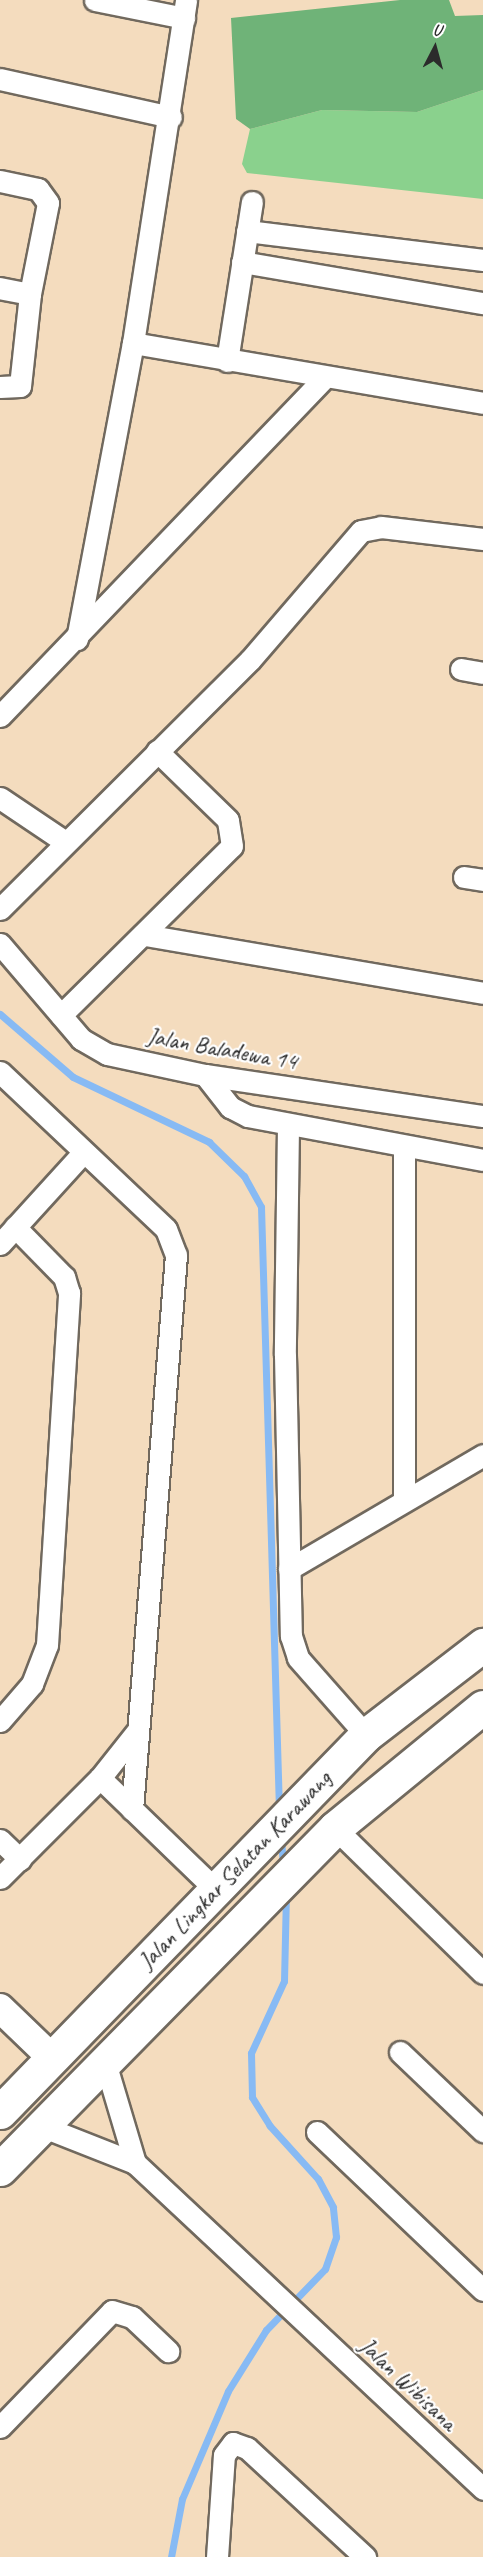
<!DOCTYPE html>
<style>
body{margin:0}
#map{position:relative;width:483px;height:2557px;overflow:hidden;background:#f4dcbe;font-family:Caveat,sans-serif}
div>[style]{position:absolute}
.green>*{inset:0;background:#8ad18d}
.forest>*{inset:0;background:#6fb378}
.stream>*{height:7px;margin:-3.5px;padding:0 3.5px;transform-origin:3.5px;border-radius:3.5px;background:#87baf4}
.roads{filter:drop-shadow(2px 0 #71695e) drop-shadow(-2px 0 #71695e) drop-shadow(0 2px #71695e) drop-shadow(0 -2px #71695e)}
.street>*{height:21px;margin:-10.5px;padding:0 10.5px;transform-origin:10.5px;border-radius:10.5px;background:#fff}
.secondary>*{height:28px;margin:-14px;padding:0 14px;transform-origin:14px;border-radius:14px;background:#fff}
.primary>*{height:33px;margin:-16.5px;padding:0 16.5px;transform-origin:16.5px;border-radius:16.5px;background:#fff}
span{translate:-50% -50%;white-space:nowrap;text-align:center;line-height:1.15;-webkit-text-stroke:4.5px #fff;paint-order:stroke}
.street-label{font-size:24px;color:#2b2b2b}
.north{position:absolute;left:405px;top:18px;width:60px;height:60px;-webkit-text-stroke:4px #fff;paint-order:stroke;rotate:6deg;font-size:16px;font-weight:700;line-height:24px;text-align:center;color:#2b2b2b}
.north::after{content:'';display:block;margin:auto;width:21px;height:27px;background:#2b2b2b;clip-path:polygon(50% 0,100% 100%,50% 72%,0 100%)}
</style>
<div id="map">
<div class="green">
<div style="clip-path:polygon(483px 90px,483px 199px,247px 173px,242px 164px,250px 129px,322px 110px,417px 112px)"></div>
</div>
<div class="forest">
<div style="clip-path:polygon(400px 0,449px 0,455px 16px,483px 15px,483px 90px,417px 112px,322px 110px,250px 129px,236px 119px,231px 18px)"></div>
</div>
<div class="stream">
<div style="left:0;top:1014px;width:96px;rotate:40.8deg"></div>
<div style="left:73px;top:1077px;width:151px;rotate:25.5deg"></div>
<div style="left:209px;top:1142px;width:49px;rotate:44.2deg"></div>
<div style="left:244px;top:1176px;width:35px;rotate:61deg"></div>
<div style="left:261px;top:1207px;width:602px;rotate:88.29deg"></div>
<div style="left:281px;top:1838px;width:28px;rotate:86deg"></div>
<div style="left:171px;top:2557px;width:59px;rotate:-79.3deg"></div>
<div style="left:182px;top:2499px;width:117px;rotate:-66.9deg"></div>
<div style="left:228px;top:2391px;width:72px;rotate:-58.1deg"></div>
<div style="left:266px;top:2330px;width:85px;rotate:-46deg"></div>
<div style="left:325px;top:2269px;width:34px;rotate:-71deg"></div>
<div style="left:336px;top:2237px;width:30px;rotate:-96deg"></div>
<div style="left:333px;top:2207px;width:32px;rotate:-118deg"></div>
<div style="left:318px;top:2179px;width:72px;rotate:-132.2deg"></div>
<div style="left:270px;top:2126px;width:34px;rotate:-122deg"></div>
<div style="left:252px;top:2097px;width:44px;rotate:-91.3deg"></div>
<div style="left:251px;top:2053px;width:79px;rotate:-65.4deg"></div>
<div style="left:284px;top:1981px;width:86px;rotate:-88.7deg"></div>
</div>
<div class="roads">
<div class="street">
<div style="left:95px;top:0;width:91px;rotate:11.4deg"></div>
<div style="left:0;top:79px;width:175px;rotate:12.5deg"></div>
<div style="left:0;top:181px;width:39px;rotate:12deg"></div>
<div style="left:38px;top:189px;width:17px;rotate:54deg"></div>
<div style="left:48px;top:203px;width:93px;rotate:101.2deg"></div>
<div style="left:30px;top:294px;width:31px;rotate:-169deg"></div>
<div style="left:247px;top:231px;width:238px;rotate:7deg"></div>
<div style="left:242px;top:262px;width:244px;rotate:9.7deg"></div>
<div style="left:133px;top:343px;width:355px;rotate:9.7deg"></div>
<div style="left:227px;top:361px;width:161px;rotate:-81.1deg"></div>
<div style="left:0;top:387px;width:20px;rotate:-3deg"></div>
<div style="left:20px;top:386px;width:93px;rotate:-83.8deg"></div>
<div style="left:77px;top:639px;width:301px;rotate:-79.3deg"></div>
<div style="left:133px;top:343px;width:347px;rotate:-81.2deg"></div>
<div style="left:461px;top:669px;width:22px;rotate:10deg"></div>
<div style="left:0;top:716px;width:467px;rotate:-46.2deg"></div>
<div style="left:0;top:798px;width:77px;rotate:33.9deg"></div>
<div style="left:464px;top:877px;width:19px;rotate:9deg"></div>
<div style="left:0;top:909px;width:353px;rotate:-44.9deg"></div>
<div style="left:250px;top:660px;width:170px;rotate:-49.3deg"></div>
<div style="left:361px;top:531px;width:20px;rotate:-11deg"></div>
<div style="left:381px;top:527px;width:103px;rotate:6.7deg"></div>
<div style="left:145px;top:935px;width:343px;rotate:9.7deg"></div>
<div style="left:0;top:944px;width:125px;rotate:49.5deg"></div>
<div style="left:81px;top:1039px;width:30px;rotate:30deg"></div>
<div style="left:107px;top:1054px;width:100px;rotate:12.1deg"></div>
<div style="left:205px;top:1075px;width:281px;rotate:8.4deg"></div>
<div style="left:61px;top:1015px;width:240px;rotate:-44.7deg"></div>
<div style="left:232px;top:846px;width:26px;rotate:-99deg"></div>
<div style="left:228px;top:820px;width:99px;rotate:-135.8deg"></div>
<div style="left:0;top:1072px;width:228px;rotate:43.4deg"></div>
<div style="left:166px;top:1229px;width:28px;rotate:69deg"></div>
<div style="left:176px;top:1255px;width:556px;rotate:94.54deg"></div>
<div style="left:205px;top:1075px;width:41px;rotate:52deg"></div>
<div style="left:230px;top:1107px;width:20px;rotate:27deg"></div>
<div style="left:248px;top:1116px;width:239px;rotate:10.6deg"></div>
<div style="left:288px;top:1126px;width:229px;rotate:90.8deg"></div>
<div style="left:285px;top:1355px;width:281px;rotate:88.8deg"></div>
<div style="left:291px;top:1636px;width:23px;rotate:72deg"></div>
<div style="left:298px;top:1658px;width:103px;rotate:48.6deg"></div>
<div style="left:404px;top:1147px;width:350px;rotate:90deg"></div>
<div style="left:0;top:1244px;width:122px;rotate:-47.7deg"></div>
<div style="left:289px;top:1569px;width:225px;rotate:-30.4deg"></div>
<div style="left:0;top:1721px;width:49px;rotate:-49.1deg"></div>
<div style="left:32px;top:1684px;width:42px;rotate:-69deg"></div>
<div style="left:47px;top:1645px;width:353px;rotate:-86.4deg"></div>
<div style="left:69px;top:1293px;width:17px;rotate:-107deg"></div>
<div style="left:64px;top:1277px;width:70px;rotate:-134.4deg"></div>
<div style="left:100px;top:1778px;width:161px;rotate:44deg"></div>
<div style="left:335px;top:1828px;width:207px;rotate:44.4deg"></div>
<div style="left:0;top:1840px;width:28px;rotate:44deg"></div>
<div style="left:0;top:1878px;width:141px;rotate:-45deg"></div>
<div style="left:100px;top:1778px;width:61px;rotate:-51.6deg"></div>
<div style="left:400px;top:2052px;width:115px;rotate:43.6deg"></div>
<div style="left:104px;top:2059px;width:109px;rotate:73.4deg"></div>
<div style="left:41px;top:2126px;width:101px;rotate:21.5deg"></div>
<div style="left:135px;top:2163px;width:477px;rotate:43.1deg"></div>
<div style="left:317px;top:2132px;width:229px;rotate:43.6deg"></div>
<div style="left:0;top:2427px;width:161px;rotate:-46deg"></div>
<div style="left:112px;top:2311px;width:21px;rotate:17deg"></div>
<div style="left:132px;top:2317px;width:50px;rotate:43.4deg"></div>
<div style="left:217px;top:2557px;width:102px;rotate:-86.1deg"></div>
<div style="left:224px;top:2455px;width:15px;rotate:-53deg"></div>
<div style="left:233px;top:2443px;width:15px;rotate:20deg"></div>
<div style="left:247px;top:2448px;width:161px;rotate:42.7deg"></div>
</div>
<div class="secondary">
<div style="left:0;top:2008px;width:71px;rotate:43.9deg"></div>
</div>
<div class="primary">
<div style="left:0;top:2112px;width:525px;rotate:-45.85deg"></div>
<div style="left:366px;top:1735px;width:148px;rotate:-37.6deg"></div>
<div style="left:0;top:2169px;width:478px;rotate:-45.5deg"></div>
<div style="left:335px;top:1828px;width:191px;rotate:-39.3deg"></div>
</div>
</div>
<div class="street-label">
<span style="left:222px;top:1049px;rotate:10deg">Jalan Baladewa 14</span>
<span style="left:235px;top:1870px;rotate:-46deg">Jalan Lingkar Selatan Karawang</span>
<span style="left:408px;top:2384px;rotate:43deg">Jalan Wibisana</span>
</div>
<div class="north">U</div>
</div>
